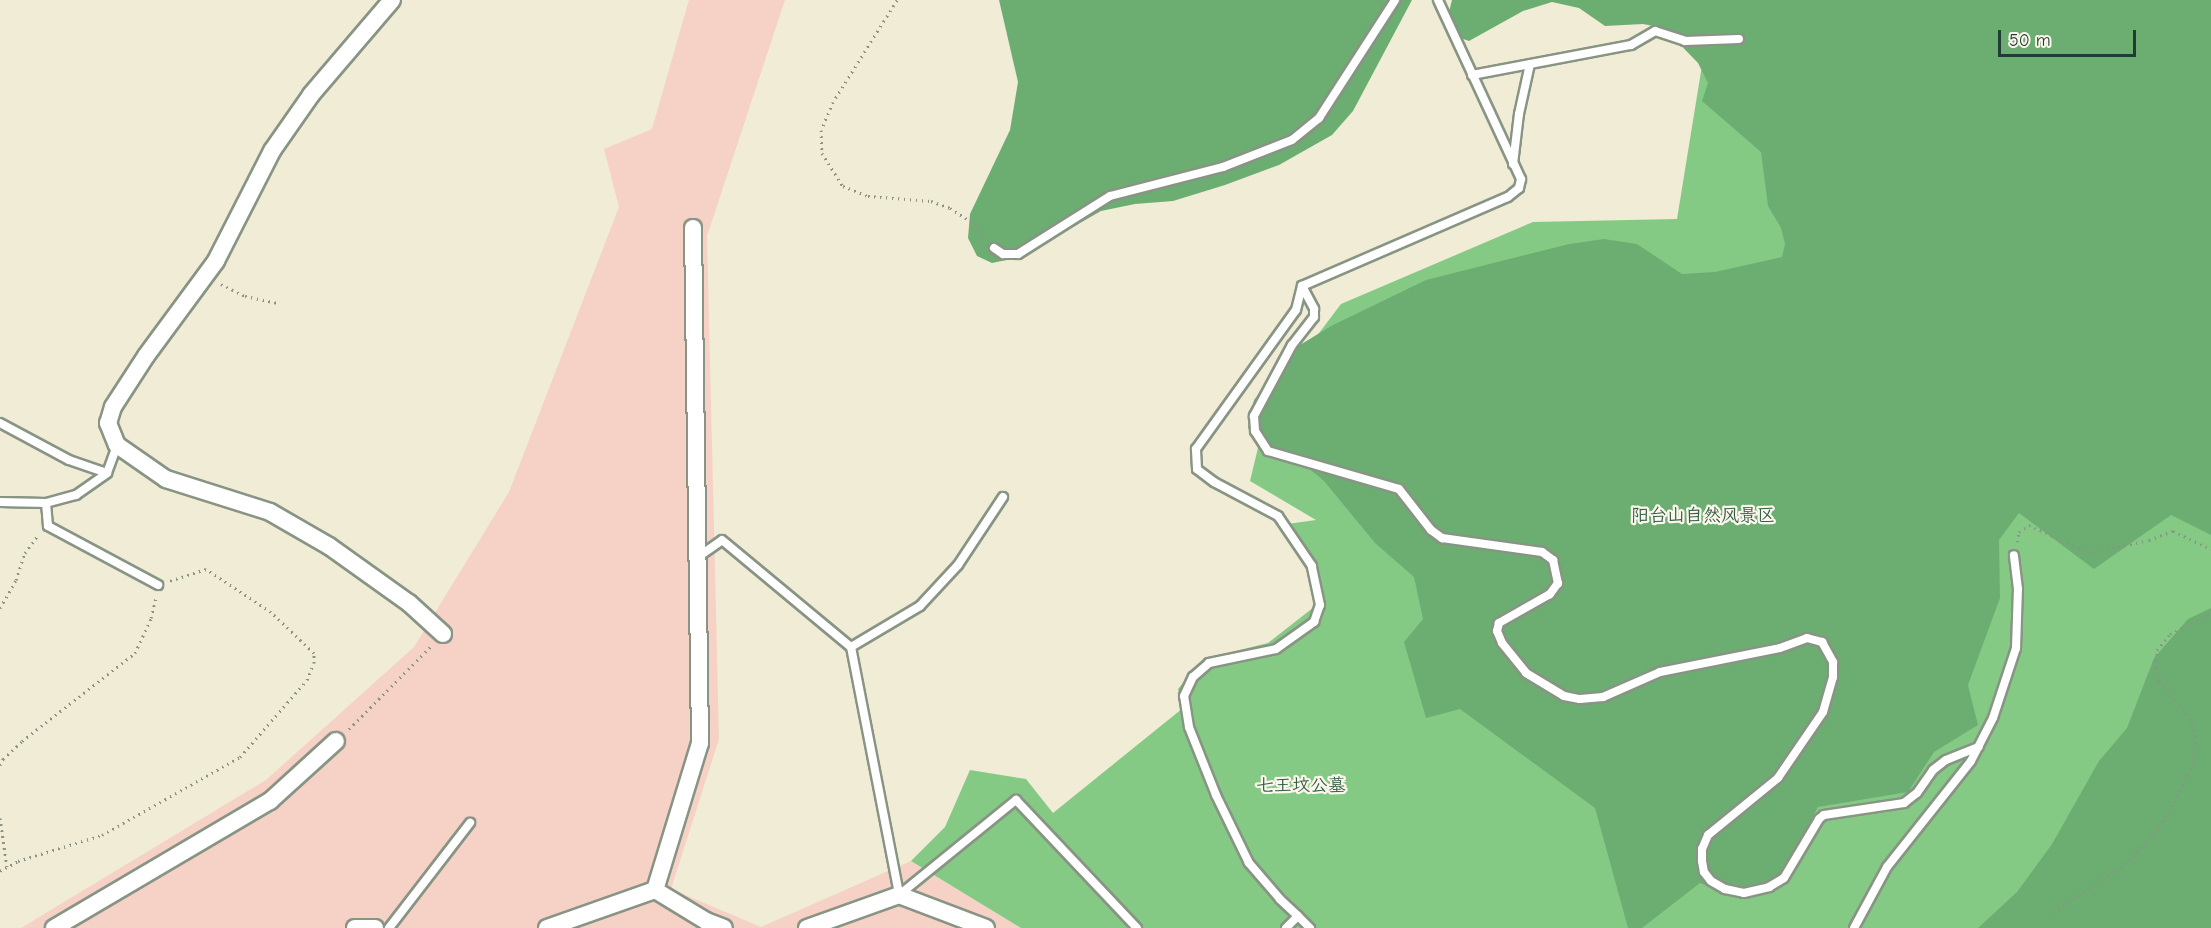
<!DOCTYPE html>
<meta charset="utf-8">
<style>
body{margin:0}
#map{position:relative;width:2211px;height:928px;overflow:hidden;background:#f1ecd5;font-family:"Comic Neue","LXGW WenKai TC",sans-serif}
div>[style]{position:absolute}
.built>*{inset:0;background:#f6d1c5}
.green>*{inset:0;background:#85ca84}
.forest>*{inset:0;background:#6cae72}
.path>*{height:3px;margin-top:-1.5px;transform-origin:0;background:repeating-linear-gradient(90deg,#889484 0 1.5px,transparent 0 6px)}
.roads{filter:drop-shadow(2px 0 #889484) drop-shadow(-2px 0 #889484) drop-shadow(0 2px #889484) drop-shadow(0 -2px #889484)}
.lane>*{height:8px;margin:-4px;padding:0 4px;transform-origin:4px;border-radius:4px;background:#fff}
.street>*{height:16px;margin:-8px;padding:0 8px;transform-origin:8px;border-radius:8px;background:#fff}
span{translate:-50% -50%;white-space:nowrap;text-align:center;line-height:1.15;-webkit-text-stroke:4.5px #fbf7ec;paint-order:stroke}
.park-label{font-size:18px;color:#386048}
.scale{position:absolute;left:1998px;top:30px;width:138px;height:27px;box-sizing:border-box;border:3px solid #1f3d34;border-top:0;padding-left:8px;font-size:18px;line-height:21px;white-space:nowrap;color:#1f3d34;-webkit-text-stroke:4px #fbf7ec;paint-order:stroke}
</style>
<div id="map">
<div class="built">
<div style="clip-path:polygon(689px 0,785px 0,707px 236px,719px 739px,671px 889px,761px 927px,911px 861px,1021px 928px,21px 928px,266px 780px,414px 647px,509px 492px,619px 207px,604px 149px,652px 129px)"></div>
</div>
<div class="green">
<div style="clip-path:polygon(2211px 0,2211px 928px,1021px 928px,911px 861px,945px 827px,970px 770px,1026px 779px,1053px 813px,1183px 708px,1178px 689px,1203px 659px,1268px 643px,1314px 607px,1314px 574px,1280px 525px,1316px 520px,1250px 481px,1270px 398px,1341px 304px,1533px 222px,1677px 219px,1711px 10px)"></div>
</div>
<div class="forest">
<div style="clip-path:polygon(999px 0,1412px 0,1353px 111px,1332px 135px,1279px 165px,1225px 185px,1173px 201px,1135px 204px,1101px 211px,1020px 257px,992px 263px,977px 256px,968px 238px,970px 214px,1010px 130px,1018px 82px)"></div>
<div style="clip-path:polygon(1452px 0,2211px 0,2211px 535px,2171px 515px,2094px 569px,2019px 513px,1999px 540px,2000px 598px,1968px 685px,1978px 725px,1934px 752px,1908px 792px,1818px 807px,1778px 880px,1726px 893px,1700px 883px,1642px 928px,1628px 928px,1595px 808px,1460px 709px,1426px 718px,1404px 642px,1423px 619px,1414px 577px,1375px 543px,1324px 481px,1300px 461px,1260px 442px,1248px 428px,1254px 400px,1295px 348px,1331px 326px,1426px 280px,1569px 244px,1604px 239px,1637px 244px,1682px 274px,1715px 272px,1782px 257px,1785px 244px,1781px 228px,1768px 206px,1761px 152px,1702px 101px,1708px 83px,1698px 63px,1664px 28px,1643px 24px,1605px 26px,1579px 8px,1552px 2px,1523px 11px,1469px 41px,1455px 36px,1447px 20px)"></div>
<div style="clip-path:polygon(2211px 608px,2211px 928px,1978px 928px,2017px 892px,2052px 844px,2099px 761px,2127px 728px,2154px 658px,2188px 619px)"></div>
</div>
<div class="path">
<div style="left:897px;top:0;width:120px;rotate:122.1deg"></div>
<div style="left:833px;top:102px;width:30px;rotate:113deg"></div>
<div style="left:821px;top:130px;width:23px;rotate:88deg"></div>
<div style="left:822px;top:153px;width:39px;rotate:58deg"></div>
<div style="left:843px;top:186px;width:27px;rotate:22deg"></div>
<div style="left:868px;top:196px;width:63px;rotate:4.5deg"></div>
<div style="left:931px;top:201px;width:20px;rotate:20deg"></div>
<div style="left:950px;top:208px;width:30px;rotate:33deg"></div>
<div style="left:975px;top:224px;width:17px;rotate:54deg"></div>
<div style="left:221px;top:284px;width:27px;rotate:27deg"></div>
<div style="left:245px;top:296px;width:35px;rotate:12deg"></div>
<div style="left:2017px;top:542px;width:10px;rotate:-79deg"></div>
<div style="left:2019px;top:532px;width:12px;rotate:-35deg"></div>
<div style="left:2029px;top:525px;width:66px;rotate:25deg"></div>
<div style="left:2089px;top:553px;width:61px;rotate:-12.2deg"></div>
<div style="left:2149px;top:540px;width:26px;rotate:-21deg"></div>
<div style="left:2173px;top:531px;width:42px;rotate:25.3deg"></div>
<div style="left:0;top:608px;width:32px;rotate:-60deg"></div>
<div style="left:16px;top:580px;width:28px;rotate:-72deg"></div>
<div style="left:25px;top:553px;width:22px;rotate:-54deg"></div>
<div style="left:349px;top:729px;width:117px;rotate:-45.3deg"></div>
<div style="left:0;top:765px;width:7px;rotate:-63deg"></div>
<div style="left:3px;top:759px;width:26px;rotate:-43deg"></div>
<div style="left:22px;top:741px;width:143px;rotate:-37.9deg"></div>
<div style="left:135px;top:653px;width:38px;rotate:-65deg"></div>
<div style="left:151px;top:618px;width:21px;rotate:-76deg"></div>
<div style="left:0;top:818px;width:49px;rotate:81.9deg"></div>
<div style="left:0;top:871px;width:21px;rotate:-29deg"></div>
<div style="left:18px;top:861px;width:88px;rotate:-17.2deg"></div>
<div style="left:102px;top:835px;width:159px;rotate:-29.5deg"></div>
<div style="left:240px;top:757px;width:102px;rotate:-49deg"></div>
<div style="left:307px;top:680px;width:18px;rotate:-68deg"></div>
<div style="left:314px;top:663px;width:10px;rotate:-90deg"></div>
<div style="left:314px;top:653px;width:59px;rotate:-136.4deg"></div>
<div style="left:271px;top:612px;width:78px;rotate:-146.5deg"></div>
<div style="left:206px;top:569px;width:39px;rotate:162deg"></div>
<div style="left:2053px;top:912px;width:75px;rotate:-33.1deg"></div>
<div style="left:2116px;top:871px;width:23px;rotate:-41deg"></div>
<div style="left:2133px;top:856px;width:39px;rotate:-48deg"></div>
<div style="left:2159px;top:827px;width:29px;rotate:-59deg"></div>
<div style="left:2174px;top:802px;width:46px;rotate:-64deg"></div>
<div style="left:2194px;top:761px;width:25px;rotate:-88deg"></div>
<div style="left:2195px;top:736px;width:17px;rotate:-103deg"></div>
<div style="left:2191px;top:719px;width:50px;rotate:-130.1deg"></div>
<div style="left:2159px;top:681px;width:15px;rotate:-106deg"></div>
<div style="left:2155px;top:667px;width:17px;rotate:-83deg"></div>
<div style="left:2157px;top:650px;width:21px;rotate:-51deg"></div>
<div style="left:2170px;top:634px;width:46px;rotate:-27.1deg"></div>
</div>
<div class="roads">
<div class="lane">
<div style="left:1472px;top:75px;width:162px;rotate:-10.7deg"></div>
<div style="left:1631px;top:45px;width:28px;rotate:-30deg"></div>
<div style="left:1655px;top:31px;width:32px;rotate:18deg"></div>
<div style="left:1685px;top:41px;width:54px;rotate:-2.1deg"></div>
<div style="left:1513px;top:164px;width:50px;rotate:-83.2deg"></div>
<div style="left:1519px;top:114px;width:51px;rotate:-77.6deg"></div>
<div style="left:994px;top:248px;width:11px;rotate:34deg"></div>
<div style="left:1003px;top:254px;width:15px"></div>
<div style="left:1018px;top:254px;width:109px;rotate:-32.2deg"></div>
<div style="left:1110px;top:196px;width:117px;rotate:-14.4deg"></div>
<div style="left:1223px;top:167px;width:74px;rotate:-21.4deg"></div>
<div style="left:1292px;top:140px;width:35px;rotate:-39deg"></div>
<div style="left:1319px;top:118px;width:140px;rotate:-57.2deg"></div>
<div style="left:1302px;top:286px;width:26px;rotate:62deg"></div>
<div style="left:1314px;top:309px;width:8px;rotate:90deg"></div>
<div style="left:1314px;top:317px;width:36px;rotate:128deg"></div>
<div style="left:1292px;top:345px;width:81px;rotate:118.2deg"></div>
<div style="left:1254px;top:416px;width:15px;rotate:86deg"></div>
<div style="left:1255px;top:431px;width:24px;rotate:57deg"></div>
<div style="left:1268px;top:451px;width:136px;rotate:16.2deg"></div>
<div style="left:1399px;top:489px;width:52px;rotate:52deg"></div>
<div style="left:1431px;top:530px;width:14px;rotate:36deg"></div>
<div style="left:1442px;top:538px;width:101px;rotate:8deg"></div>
<div style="left:1542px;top:552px;width:14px;rotate:36deg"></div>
<div style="left:1553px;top:560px;width:24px;rotate:78deg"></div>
<div style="left:1558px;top:583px;width:14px;rotate:126deg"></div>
<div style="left:1550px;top:594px;width:59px;rotate:150.4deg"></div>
<div style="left:1499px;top:623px;width:8px;rotate:104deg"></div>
<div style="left:1497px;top:631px;width:13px;rotate:67deg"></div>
<div style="left:1502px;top:643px;width:38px;rotate:51deg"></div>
<div style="left:1526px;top:673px;width:44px;rotate:31.2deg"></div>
<div style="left:1564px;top:696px;width:16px;rotate:11deg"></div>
<div style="left:1580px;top:699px;width:23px;rotate:-5deg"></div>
<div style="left:1603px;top:697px;width:62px;rotate:-23.7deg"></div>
<div style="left:1660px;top:672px;width:122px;rotate:-11.3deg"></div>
<div style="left:1780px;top:648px;width:29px;rotate:-20deg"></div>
<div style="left:1807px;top:638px;width:16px;rotate:15deg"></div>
<div style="left:1822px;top:642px;width:23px;rotate:61deg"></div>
<div style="left:1833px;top:662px;width:15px;rotate:90deg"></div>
<div style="left:1833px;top:677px;width:36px;rotate:106deg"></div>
<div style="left:1823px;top:712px;width:80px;rotate:124.3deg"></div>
<div style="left:1778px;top:778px;width:90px;rotate:140.8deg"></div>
<div style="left:1708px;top:835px;width:15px;rotate:113deg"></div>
<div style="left:1702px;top:849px;width:12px;rotate:90deg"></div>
<div style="left:1702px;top:861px;width:11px;rotate:80deg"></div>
<div style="left:1704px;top:872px;width:11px;rotate:52deg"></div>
<div style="left:1711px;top:881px;width:16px;rotate:30deg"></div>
<div style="left:1725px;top:889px;width:19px;rotate:12deg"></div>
<div style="left:1744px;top:893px;width:26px;rotate:-13deg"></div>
<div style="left:1769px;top:887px;width:17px;rotate:-31deg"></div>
<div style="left:1784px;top:878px;width:69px;rotate:-59.3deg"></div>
<div style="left:1819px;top:819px;width:6px;rotate:-39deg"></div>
<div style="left:1824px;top:815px;width:81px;rotate:-8.5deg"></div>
<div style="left:1904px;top:803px;width:16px;rotate:-38deg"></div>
<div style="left:1917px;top:793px;width:28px;rotate:-55deg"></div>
<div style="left:1933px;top:770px;width:16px;rotate:-38deg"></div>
<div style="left:1946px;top:760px;width:35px;rotate:-22deg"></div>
<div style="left:0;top:423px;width:78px;rotate:28.2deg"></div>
<div style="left:69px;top:460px;width:40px;rotate:18.9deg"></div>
<div style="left:1003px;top:497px;width:82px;rotate:123.5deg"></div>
<div style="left:958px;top:565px;width:56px;rotate:132.8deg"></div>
<div style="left:920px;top:606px;width:80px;rotate:149.3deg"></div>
<div style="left:851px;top:647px;width:253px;rotate:79deg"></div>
<div style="left:899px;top:895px;width:151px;rotate:-39.1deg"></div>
<div style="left:1016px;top:800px;width:176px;rotate:46.6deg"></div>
<div style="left:0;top:502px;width:46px;rotate:1.2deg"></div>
<div style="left:46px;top:503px;width:31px;rotate:-15deg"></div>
<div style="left:76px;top:495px;width:38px;rotate:-35deg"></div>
<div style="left:107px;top:473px;width:30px;rotate:-70deg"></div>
<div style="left:46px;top:503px;width:23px;rotate:85deg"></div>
<div style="left:48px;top:526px;width:125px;rotate:28.2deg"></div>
<div style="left:698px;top:557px;width:29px;rotate:-35deg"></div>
<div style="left:722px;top:540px;width:168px;rotate:39.7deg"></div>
<div style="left:1298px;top:916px;width:25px;rotate:-137deg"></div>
<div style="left:1280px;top:899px;width:48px;rotate:-130.7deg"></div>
<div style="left:1249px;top:863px;width:76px;rotate:-115.9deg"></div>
<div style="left:1216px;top:795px;width:73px;rotate:-111.7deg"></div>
<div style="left:1189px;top:727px;width:31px;rotate:-99deg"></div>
<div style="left:1184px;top:696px;width:21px;rotate:-65deg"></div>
<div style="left:1193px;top:677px;width:21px;rotate:-41deg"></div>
<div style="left:1209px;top:663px;width:68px;rotate:-11.8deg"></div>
<div style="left:1276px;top:649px;width:47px;rotate:-35.4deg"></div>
<div style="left:1314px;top:622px;width:18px;rotate:-71deg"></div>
<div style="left:1320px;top:605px;width:40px;rotate:-102deg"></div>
<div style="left:1312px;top:566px;width:60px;rotate:-124.2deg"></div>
<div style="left:1278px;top:516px;width:72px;rotate:-152deg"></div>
<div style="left:1214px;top:482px;width:21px;rotate:-143deg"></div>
<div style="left:1197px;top:469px;width:20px;rotate:-93deg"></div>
<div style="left:1196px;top:449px;width:171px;rotate:-54.3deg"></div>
<div style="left:1296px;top:310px;width:25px;rotate:-76deg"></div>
<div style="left:1302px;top:286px;width:224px;rotate:-23.4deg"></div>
<div style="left:1508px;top:197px;width:14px;rotate:-39deg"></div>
<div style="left:1519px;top:188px;width:9px;rotate:-77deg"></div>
<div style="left:1521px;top:179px;width:197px;rotate:-114.9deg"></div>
<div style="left:389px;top:928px;width:133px;rotate:-52.4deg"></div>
<div style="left:1286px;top:928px;width:17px;rotate:-45deg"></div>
<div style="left:1298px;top:916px;width:17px;rotate:45deg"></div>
<div style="left:1854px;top:928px;width:69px;rotate:-61.6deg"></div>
<div style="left:1887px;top:867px;width:135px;rotate:-51.6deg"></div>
<div style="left:1971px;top:761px;width:48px;rotate:-62.9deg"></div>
<div style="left:1993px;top:718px;width:74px;rotate:-71.8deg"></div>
<div style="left:2016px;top:648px;width:59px;rotate:-88.1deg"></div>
<div style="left:2018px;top:589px;width:34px;rotate:-97deg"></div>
</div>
<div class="street">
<div style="left:392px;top:0;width:125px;rotate:130.5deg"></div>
<div style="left:311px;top:95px;width:68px;rotate:124.9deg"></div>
<div style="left:272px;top:151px;width:123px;rotate:117deg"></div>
<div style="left:216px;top:261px;width:118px;rotate:126.4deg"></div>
<div style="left:146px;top:356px;width:61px;rotate:122.9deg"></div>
<div style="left:113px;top:407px;width:17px;rotate:107deg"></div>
<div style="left:108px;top:423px;width:24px;rotate:68deg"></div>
<div style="left:117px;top:445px;width:60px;rotate:34.8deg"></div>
<div style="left:166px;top:479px;width:109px;rotate:17.6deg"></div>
<div style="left:270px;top:512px;width:68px;rotate:30deg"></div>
<div style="left:329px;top:546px;width:98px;rotate:35.5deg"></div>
<div style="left:409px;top:603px;width:46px;rotate:42.4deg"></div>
<div style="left:693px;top:228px;width:515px;rotate:89.22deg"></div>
<div style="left:700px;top:743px;width:154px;rotate:107deg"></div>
<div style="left:655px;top:890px;width:60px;rotate:31.3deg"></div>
<div style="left:706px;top:921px;width:19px;rotate:21deg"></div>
<div style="left:54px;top:928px;width:251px;rotate:-30.5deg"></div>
<div style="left:270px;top:801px;width:89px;rotate:-42.3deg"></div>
<div style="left:355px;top:928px;width:20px"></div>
<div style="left:547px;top:928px;width:114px;rotate:-19.4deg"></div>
<div style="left:807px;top:928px;width:98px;rotate:-19.7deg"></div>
<div style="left:899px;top:895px;width:93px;rotate:20.8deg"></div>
</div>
</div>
<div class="park-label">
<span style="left:1703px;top:516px">阳台山自然风景区</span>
<span style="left:1301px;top:786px">七王坟公墓</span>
</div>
<div class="scale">50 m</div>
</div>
